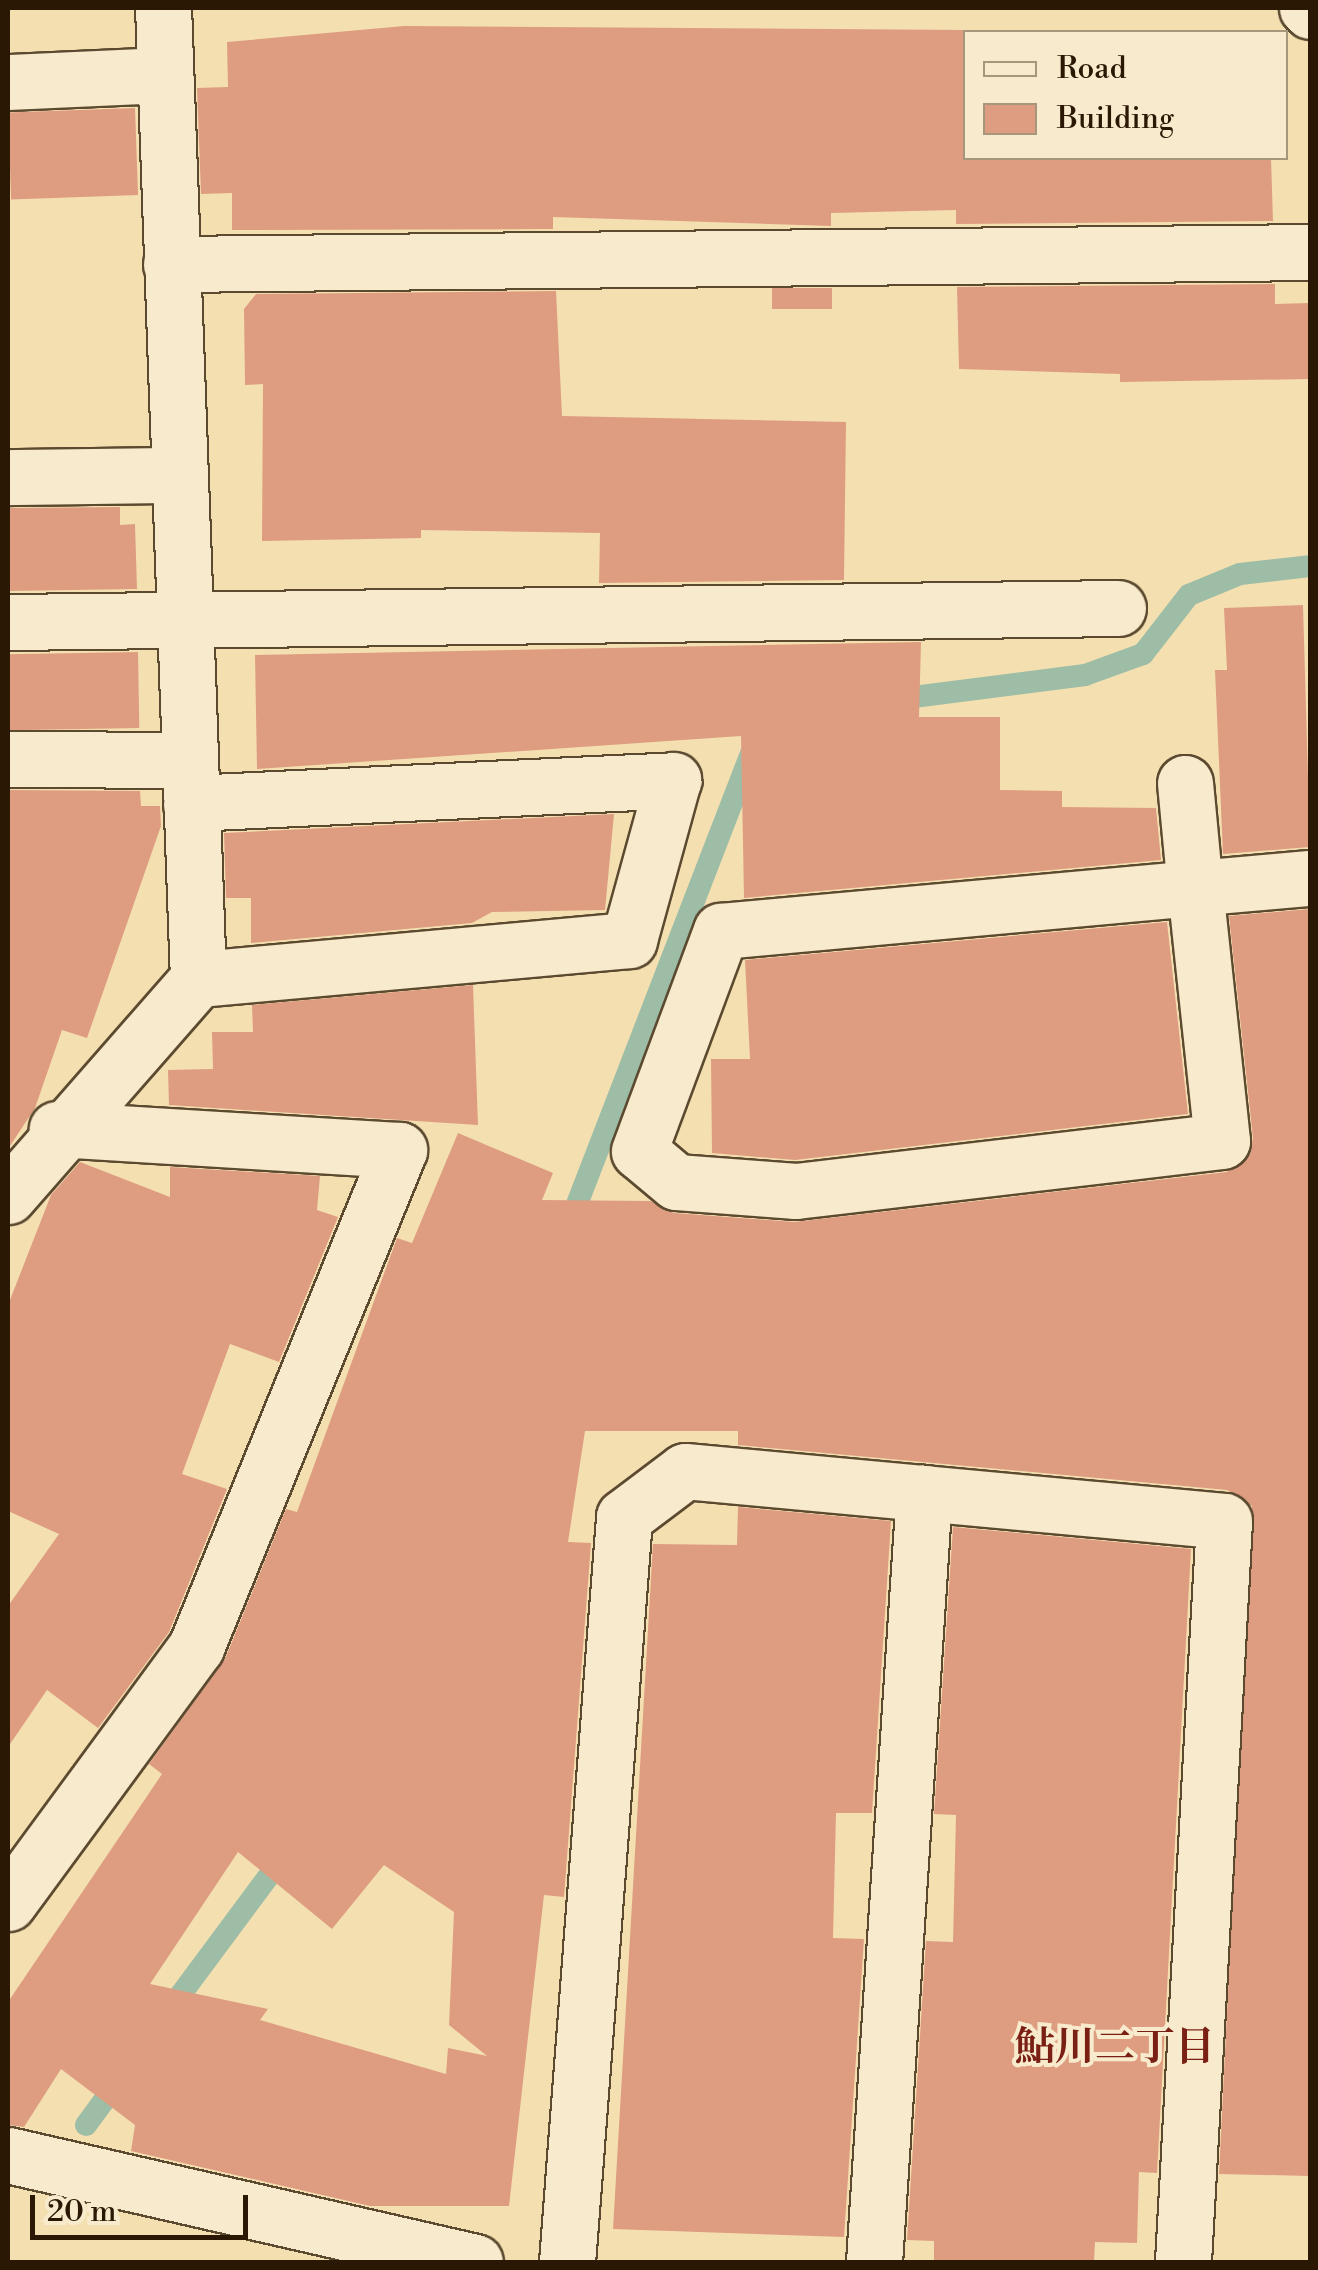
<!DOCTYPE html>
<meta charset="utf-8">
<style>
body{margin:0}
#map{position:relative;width:1318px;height:2270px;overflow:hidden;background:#f4dfb1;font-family:"Libre Bodoni","Noto Serif JP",serif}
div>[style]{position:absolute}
.stream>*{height:22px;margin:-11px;padding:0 11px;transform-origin:11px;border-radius:11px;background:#9dbda6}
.building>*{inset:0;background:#de9d80;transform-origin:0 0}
.roads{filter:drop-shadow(2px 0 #5c4a30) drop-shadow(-2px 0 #5c4a30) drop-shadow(0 2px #5c4a30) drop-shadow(0 -2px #5c4a30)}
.minor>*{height:55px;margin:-27.5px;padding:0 27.5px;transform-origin:27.5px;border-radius:27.5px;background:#f8eacc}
span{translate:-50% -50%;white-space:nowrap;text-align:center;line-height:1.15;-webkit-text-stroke:8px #f8eacc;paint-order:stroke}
.neighbourhood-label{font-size:40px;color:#7a1f14;font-weight:700}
.frame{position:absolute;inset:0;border:10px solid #2a1805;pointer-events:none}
.legend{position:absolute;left:963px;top:30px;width:325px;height:130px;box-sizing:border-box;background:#f8eacc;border:2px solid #a6967c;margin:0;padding:12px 18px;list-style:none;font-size:30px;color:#2a1805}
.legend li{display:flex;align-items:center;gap:20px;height:50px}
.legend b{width:50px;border:2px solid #a6967c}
.scale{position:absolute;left:30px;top:2195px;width:218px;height:45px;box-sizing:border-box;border:5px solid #2a1805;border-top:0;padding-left:12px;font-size:30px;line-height:35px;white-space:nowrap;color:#2a1805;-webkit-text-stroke:8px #f8eacc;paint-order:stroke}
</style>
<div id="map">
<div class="stream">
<div style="left:890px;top:700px;width:197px;rotate:-7.3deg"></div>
<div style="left:1085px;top:675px;width:62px;rotate:-19.9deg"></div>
<div style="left:1143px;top:654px;width:75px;rotate:-52.1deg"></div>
<div style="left:1189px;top:595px;width:55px;rotate:-22.4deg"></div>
<div style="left:1240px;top:574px;width:70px;rotate:-6.5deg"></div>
<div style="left:567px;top:1230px;width:522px;rotate:-68.89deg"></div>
<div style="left:167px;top:2013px;width:198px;rotate:-53.4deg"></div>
<div style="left:86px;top:2125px;width:56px;rotate:-53.7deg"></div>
</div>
<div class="building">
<div style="clip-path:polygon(404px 26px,966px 30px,966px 158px,1271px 158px,1273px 221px,956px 224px,956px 210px,831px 213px,831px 226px,553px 217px,553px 229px,232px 230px,232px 193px,201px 194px,197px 88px,228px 87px,227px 42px)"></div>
<div style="left:135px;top:108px;width:87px;height:127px;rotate:88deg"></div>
<div style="clip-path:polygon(1275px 284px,1275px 304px,1310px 303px,1310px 379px,1120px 382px,1120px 374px,959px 369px,957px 287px)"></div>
<div style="left:832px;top:288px;width:21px;height:60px;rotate:90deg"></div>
<div style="clip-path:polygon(556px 291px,562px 416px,846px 422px,844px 580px,599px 583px,600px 533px,421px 530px,421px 538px,262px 541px,263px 384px,245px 385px,244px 309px,256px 294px)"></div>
<div style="clip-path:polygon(120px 507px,120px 525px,135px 524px,137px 589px,8px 591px,8px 508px)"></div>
<div style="clip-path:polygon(1303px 605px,1310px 847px,1223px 854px,1215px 670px,1227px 670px,1224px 608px)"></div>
<div style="clip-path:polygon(921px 642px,919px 717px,1000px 717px,1000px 790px,1062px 791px,1062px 807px,1156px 808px,1161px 860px,744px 898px,741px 736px,257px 769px,255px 655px)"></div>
<div style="left:138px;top:652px;width:76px;height:130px;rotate:89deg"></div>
<div style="clip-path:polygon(8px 790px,140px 791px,141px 806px,160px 806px,161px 826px,87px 1038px,62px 1030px,35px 1108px,8px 1149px)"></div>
<div style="clip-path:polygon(614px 814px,605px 910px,492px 912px,472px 923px,251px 943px,251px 898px,226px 898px,224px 833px)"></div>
<div style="clip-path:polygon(evenodd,1310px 909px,1310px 2176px,1219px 2174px,1252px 1506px,1227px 1490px,738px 1445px,738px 1431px,585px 1431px,568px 1542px,591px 1543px,564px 1897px,544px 1895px,509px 2206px,370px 2206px,131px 2151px,135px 2125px,61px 2069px,24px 2127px,8px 2125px,8px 2002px,162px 1774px,149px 1764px,225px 1659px,286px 1509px,297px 1512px,397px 1238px,412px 1243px,458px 1133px,553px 1173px,542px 1200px,650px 1201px,674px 1213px,794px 1222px,1227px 1172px,1250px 1154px,1253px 1138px,1229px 916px,1310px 909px,238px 1852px,332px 1929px,384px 1865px,454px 1912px,449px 2025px,487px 2056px,448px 2048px,446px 2074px,260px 2020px,268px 2009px,150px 1984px,238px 1852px)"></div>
<div style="clip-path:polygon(1167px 922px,1188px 1114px,795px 1160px,712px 1153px,711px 1059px,750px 1059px,745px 960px)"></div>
<div style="clip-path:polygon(473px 985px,478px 1125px,169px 1105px,168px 1070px,213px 1069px,212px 1032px,253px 1032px,252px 1005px)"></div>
<div style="clip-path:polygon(80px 1162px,170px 1197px,170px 1167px,320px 1176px,317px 1210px,338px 1217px,279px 1362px,230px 1344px,182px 1474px,227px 1489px,169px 1632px,98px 1728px,47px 1690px,8px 1747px,8px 1606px,59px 1534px,8px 1511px,8px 1305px,51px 1195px)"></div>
<div style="clip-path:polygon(738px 1507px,891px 1521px,872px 1813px,836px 1813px,833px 1938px,864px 1939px,844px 2237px,613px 2229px,653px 1544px,737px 1545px)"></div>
<div style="clip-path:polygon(953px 1527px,1191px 1549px,1157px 2173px,1139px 2172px,1137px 2243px,1095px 2242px,1094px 2262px,934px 2262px,934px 2241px,907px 2240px,926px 1941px,953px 1942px,956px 1815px,934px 1814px)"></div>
</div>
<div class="roads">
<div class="minor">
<div style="left:1307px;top:8px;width:4px;rotate:45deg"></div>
<div style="left:8px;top:82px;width:156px;rotate:-2.6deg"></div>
<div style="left:171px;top:264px;width:1139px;rotate:-0.6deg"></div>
<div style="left:8px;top:477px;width:170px;rotate:-0.7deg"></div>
<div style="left:8px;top:622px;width:1110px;rotate:-0.72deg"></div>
<div style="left:8px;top:759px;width:181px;rotate:0.3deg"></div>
<div style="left:1185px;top:783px;width:105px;rotate:84.6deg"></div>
<div style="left:1195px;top:888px;width:254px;rotate:83.9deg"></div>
<div style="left:1222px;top:1141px;width:429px;rotate:173.3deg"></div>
<div style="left:796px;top:1191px;width:120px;rotate:-175.7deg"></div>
<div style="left:676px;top:1182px;width:48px;rotate:-140deg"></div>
<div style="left:639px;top:1151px;width:235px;rotate:-69.6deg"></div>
<div style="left:721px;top:931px;width:476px;rotate:-5.2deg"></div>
<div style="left:1195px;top:888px;width:115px;rotate:-5deg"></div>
<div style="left:191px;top:803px;width:483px;rotate:-2.7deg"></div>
<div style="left:673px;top:780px;width:166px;rotate:105.4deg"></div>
<div style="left:629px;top:940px;width:433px;rotate:174.8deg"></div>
<div style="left:8px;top:1196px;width:288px;rotate:-48.8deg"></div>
<div style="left:198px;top:979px;width:972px;rotate:-92.06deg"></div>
<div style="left:8px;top:1903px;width:318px;rotate:-53.7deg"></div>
<div style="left:196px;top:1647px;width:537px;rotate:-67.78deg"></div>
<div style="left:399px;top:1150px;width:343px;rotate:-176.5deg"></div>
<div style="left:8px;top:2155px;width:479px;rotate:12.9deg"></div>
<div style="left:567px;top:2262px;width:747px;rotate:-85.62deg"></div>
<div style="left:624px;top:1517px;width:76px;rotate:-37deg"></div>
<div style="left:685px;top:1471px;width:541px;rotate:5.3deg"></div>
<div style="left:1224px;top:1521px;width:742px;rotate:93.17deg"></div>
<div style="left:874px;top:2262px;width:771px;rotate:-86.28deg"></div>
</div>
</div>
<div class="neighbourhood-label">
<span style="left:1115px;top:2048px">鮎川二丁目</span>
</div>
<div class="frame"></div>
<ul class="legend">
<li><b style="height:12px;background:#f8eacc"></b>Road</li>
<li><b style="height:28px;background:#de9d80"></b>Building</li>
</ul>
<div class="scale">20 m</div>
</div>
